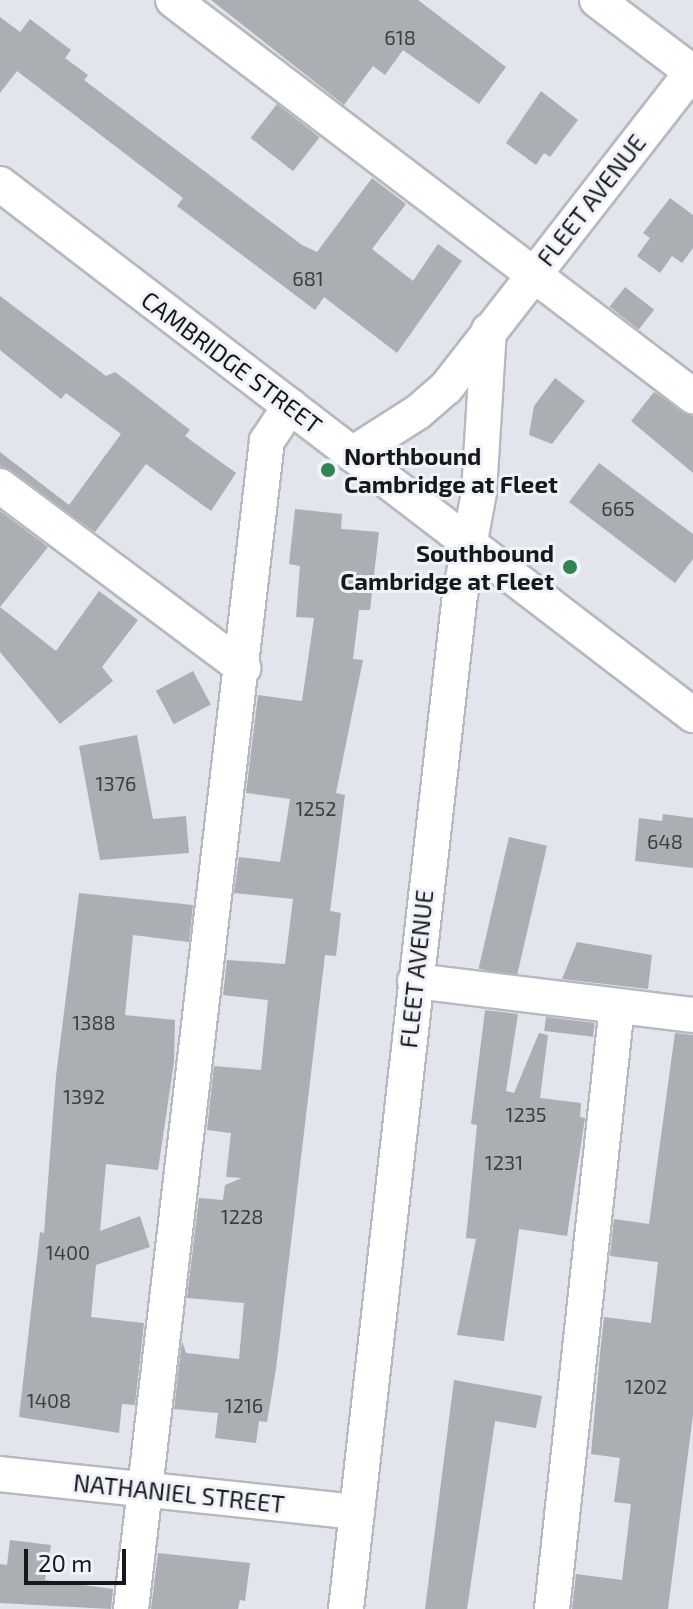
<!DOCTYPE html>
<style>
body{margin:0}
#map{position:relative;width:693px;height:1609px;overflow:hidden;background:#e2e5eb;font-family:"Exo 2",sans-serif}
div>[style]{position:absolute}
.building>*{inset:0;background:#aaafb4;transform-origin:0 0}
.roads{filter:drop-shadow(2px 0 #b6b9bf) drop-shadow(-2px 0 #b6b9bf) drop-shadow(0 2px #b6b9bf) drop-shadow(0 -2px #b6b9bf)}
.minor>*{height:34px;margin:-17px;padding:0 17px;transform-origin:17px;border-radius:17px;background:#fff}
.dots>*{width:22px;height:22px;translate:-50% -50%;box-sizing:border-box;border:4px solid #eff2f8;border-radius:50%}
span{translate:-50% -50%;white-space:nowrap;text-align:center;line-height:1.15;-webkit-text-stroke:6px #eff2f8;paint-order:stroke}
.number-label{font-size:20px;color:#3c3e40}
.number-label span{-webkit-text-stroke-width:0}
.street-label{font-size:24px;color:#17181a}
.poi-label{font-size:24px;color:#17181a;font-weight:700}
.left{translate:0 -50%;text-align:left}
.right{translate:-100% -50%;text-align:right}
.scale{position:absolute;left:24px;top:1549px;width:102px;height:36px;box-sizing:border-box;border:4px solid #17181a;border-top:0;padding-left:10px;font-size:24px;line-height:28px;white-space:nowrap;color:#17181a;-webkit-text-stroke:6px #eff2f8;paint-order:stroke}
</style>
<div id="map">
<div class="building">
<div style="clip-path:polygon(211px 0,418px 0,506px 67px,479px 104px,403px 50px,385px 75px,373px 66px,344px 105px)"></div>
<div style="clip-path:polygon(0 17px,20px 32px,30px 19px,71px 50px,65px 58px,88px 75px,84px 80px,302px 245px,317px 252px,372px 178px,406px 204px,372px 249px,413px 281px,438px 244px,462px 261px,397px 353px,324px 297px,315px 310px,177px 206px,183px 198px,17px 71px,0 93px)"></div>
<div style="clip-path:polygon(541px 91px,578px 120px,550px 157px,544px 153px,536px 165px,506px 143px)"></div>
<div style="left:277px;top:104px;width:54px;height:43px;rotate:38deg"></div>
<div style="clip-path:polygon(670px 198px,693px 215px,693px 248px,682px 263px,672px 256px,660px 273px,637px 256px,650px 238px,643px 233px)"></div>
<div style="left:625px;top:287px;width:37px;height:25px;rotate:38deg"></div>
<div style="clip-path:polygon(0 296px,106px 376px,115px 372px,140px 391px,190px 430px,185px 436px,236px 473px,211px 511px,146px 464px,95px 532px,0 466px,0 452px,69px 505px,121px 434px,66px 393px,61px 399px,0 350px)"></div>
<div style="clip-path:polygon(555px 378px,585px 401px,552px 444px,529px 435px,534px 406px)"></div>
<div style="clip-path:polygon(654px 392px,693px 416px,693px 473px,631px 421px)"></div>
<div style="clip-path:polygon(599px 463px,693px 534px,693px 559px,675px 583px,569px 502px)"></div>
<div style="clip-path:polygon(295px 509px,342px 514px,341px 529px,379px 532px,370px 610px,359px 610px,353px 659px,363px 660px,336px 793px,345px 795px,330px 911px,341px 913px,336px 956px,325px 955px,276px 1369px,267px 1422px,259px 1421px,256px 1443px,215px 1438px,218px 1413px,174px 1409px,182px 1341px,186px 1353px,239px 1359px,244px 1303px,187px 1298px,199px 1198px,223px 1200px,225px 1185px,242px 1178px,226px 1177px,231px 1133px,207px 1130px,214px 1066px,261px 1070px,268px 1000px,223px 995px,227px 960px,285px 964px,293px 899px,234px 893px,239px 857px,280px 862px,290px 799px,246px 793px,258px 695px,302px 701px,314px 618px,296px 617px,300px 566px,289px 564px)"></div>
<div style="clip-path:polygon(0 511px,48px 547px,0 607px,56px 651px,99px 591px,138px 620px,102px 667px,113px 681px,60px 724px,0 652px)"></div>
<div style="left:193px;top:671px;width:38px;height:42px;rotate:62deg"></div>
<div style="clip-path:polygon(137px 735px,153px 819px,186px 816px,189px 853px,100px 860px,79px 746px)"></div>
<div style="clip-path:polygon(663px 814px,693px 818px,693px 868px,635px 861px,639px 818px,662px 821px)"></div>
<div style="left:509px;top:837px;width:39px;height:135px;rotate:13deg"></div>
<div style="clip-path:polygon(79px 893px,193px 905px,189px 942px,133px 935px,125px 1015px,175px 1020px,174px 1062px,158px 1170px,106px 1164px,100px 1231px,140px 1216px,150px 1247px,96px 1265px,91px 1317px,144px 1323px,135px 1405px,122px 1404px,119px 1433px,19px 1417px,40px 1232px,44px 1233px,56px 1076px)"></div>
<div style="clip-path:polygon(577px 942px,652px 955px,648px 989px,562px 979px)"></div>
<div style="clip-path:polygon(485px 1010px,518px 1014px,506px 1091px,514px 1093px,539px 1033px,548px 1035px,540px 1098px,581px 1103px,580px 1117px,585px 1118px,567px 1236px,519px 1229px,504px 1341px,457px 1335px,476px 1239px,466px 1238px,477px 1125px,471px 1124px)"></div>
<div style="left:546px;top:1017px;width:49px;height:14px;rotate:7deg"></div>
<div style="clip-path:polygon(675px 1033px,693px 1035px,693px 1415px,668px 1609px,572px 1609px,576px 1574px,622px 1580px,631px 1504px,614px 1502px,620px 1458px,591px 1454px,600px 1354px,604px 1317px,651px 1323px,658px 1262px,610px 1256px,614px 1219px,649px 1224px)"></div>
<div style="clip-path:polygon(454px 1380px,542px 1396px,536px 1428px,495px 1421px,467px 1609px,425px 1609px)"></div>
<div style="clip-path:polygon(10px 1540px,51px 1545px,45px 1580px,113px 1589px,111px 1609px,0 1603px,0 1564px,7px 1565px)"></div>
<div style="clip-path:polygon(158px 1553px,250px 1563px,245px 1601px,240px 1600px,238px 1609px,151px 1609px)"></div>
</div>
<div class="roads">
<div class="minor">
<div style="left:173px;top:0;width:654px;rotate:37.29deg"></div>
<div style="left:597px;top:0;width:121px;rotate:37.2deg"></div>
<div style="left:0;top:184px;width:873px;rotate:37.46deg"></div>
<div style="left:352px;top:454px;width:78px;rotate:-32.5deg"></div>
<div style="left:418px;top:412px;width:37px;rotate:-41deg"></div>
<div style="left:446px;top:388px;width:402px;rotate:-52.1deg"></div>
<div style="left:0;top:486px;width:304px;rotate:36.8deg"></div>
<div style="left:415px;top:981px;width:280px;rotate:7deg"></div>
<div style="left:0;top:1474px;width:359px;rotate:6.1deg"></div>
<div style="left:131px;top:1609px;width:1176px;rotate:-83.36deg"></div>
<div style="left:267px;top:441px;width:42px;rotate:-56.7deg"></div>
<div style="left:346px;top:1609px;width:1020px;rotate:-83.59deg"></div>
<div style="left:460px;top:595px;width:105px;rotate:-79.5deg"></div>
<div style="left:479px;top:492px;width:162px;rotate:-86.5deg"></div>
<div style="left:552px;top:1609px;width:606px;rotate:-83.85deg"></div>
</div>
</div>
<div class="dots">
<div style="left:328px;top:470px;background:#328455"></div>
<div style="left:570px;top:567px;background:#328455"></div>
</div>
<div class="number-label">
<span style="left:400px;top:37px">618</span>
<span style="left:308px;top:278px">681</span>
<span style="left:618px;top:508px">665</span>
<span style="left:116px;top:783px">1376</span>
<span style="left:316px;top:808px">1252</span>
<span style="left:665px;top:841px">648</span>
<span style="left:94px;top:1022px">1388</span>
<span style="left:84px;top:1096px">1392</span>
<span style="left:526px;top:1114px">1235</span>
<span style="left:504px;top:1162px">1231</span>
<span style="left:242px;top:1216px">1228</span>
<span style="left:68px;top:1252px">1400</span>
<span style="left:646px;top:1386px">1202</span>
<span style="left:49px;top:1400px">1408</span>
<span style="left:244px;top:1405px">1216</span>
</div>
<div class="street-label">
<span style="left:591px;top:200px;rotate:-52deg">FLEET AVENUE</span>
<span style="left:232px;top:362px;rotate:37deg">CAMBRIDGE STREET</span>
<span style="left:416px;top:969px;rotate:-84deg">FLEET AVENUE</span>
<span style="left:179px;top:1493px;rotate:6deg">NATHANIEL STREET</span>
</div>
<div class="poi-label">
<span class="left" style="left:344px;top:470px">Northbound<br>Cambridge at Fleet</span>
<span class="right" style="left:554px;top:567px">Southbound<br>Cambridge at Fleet</span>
</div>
<div class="scale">20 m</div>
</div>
